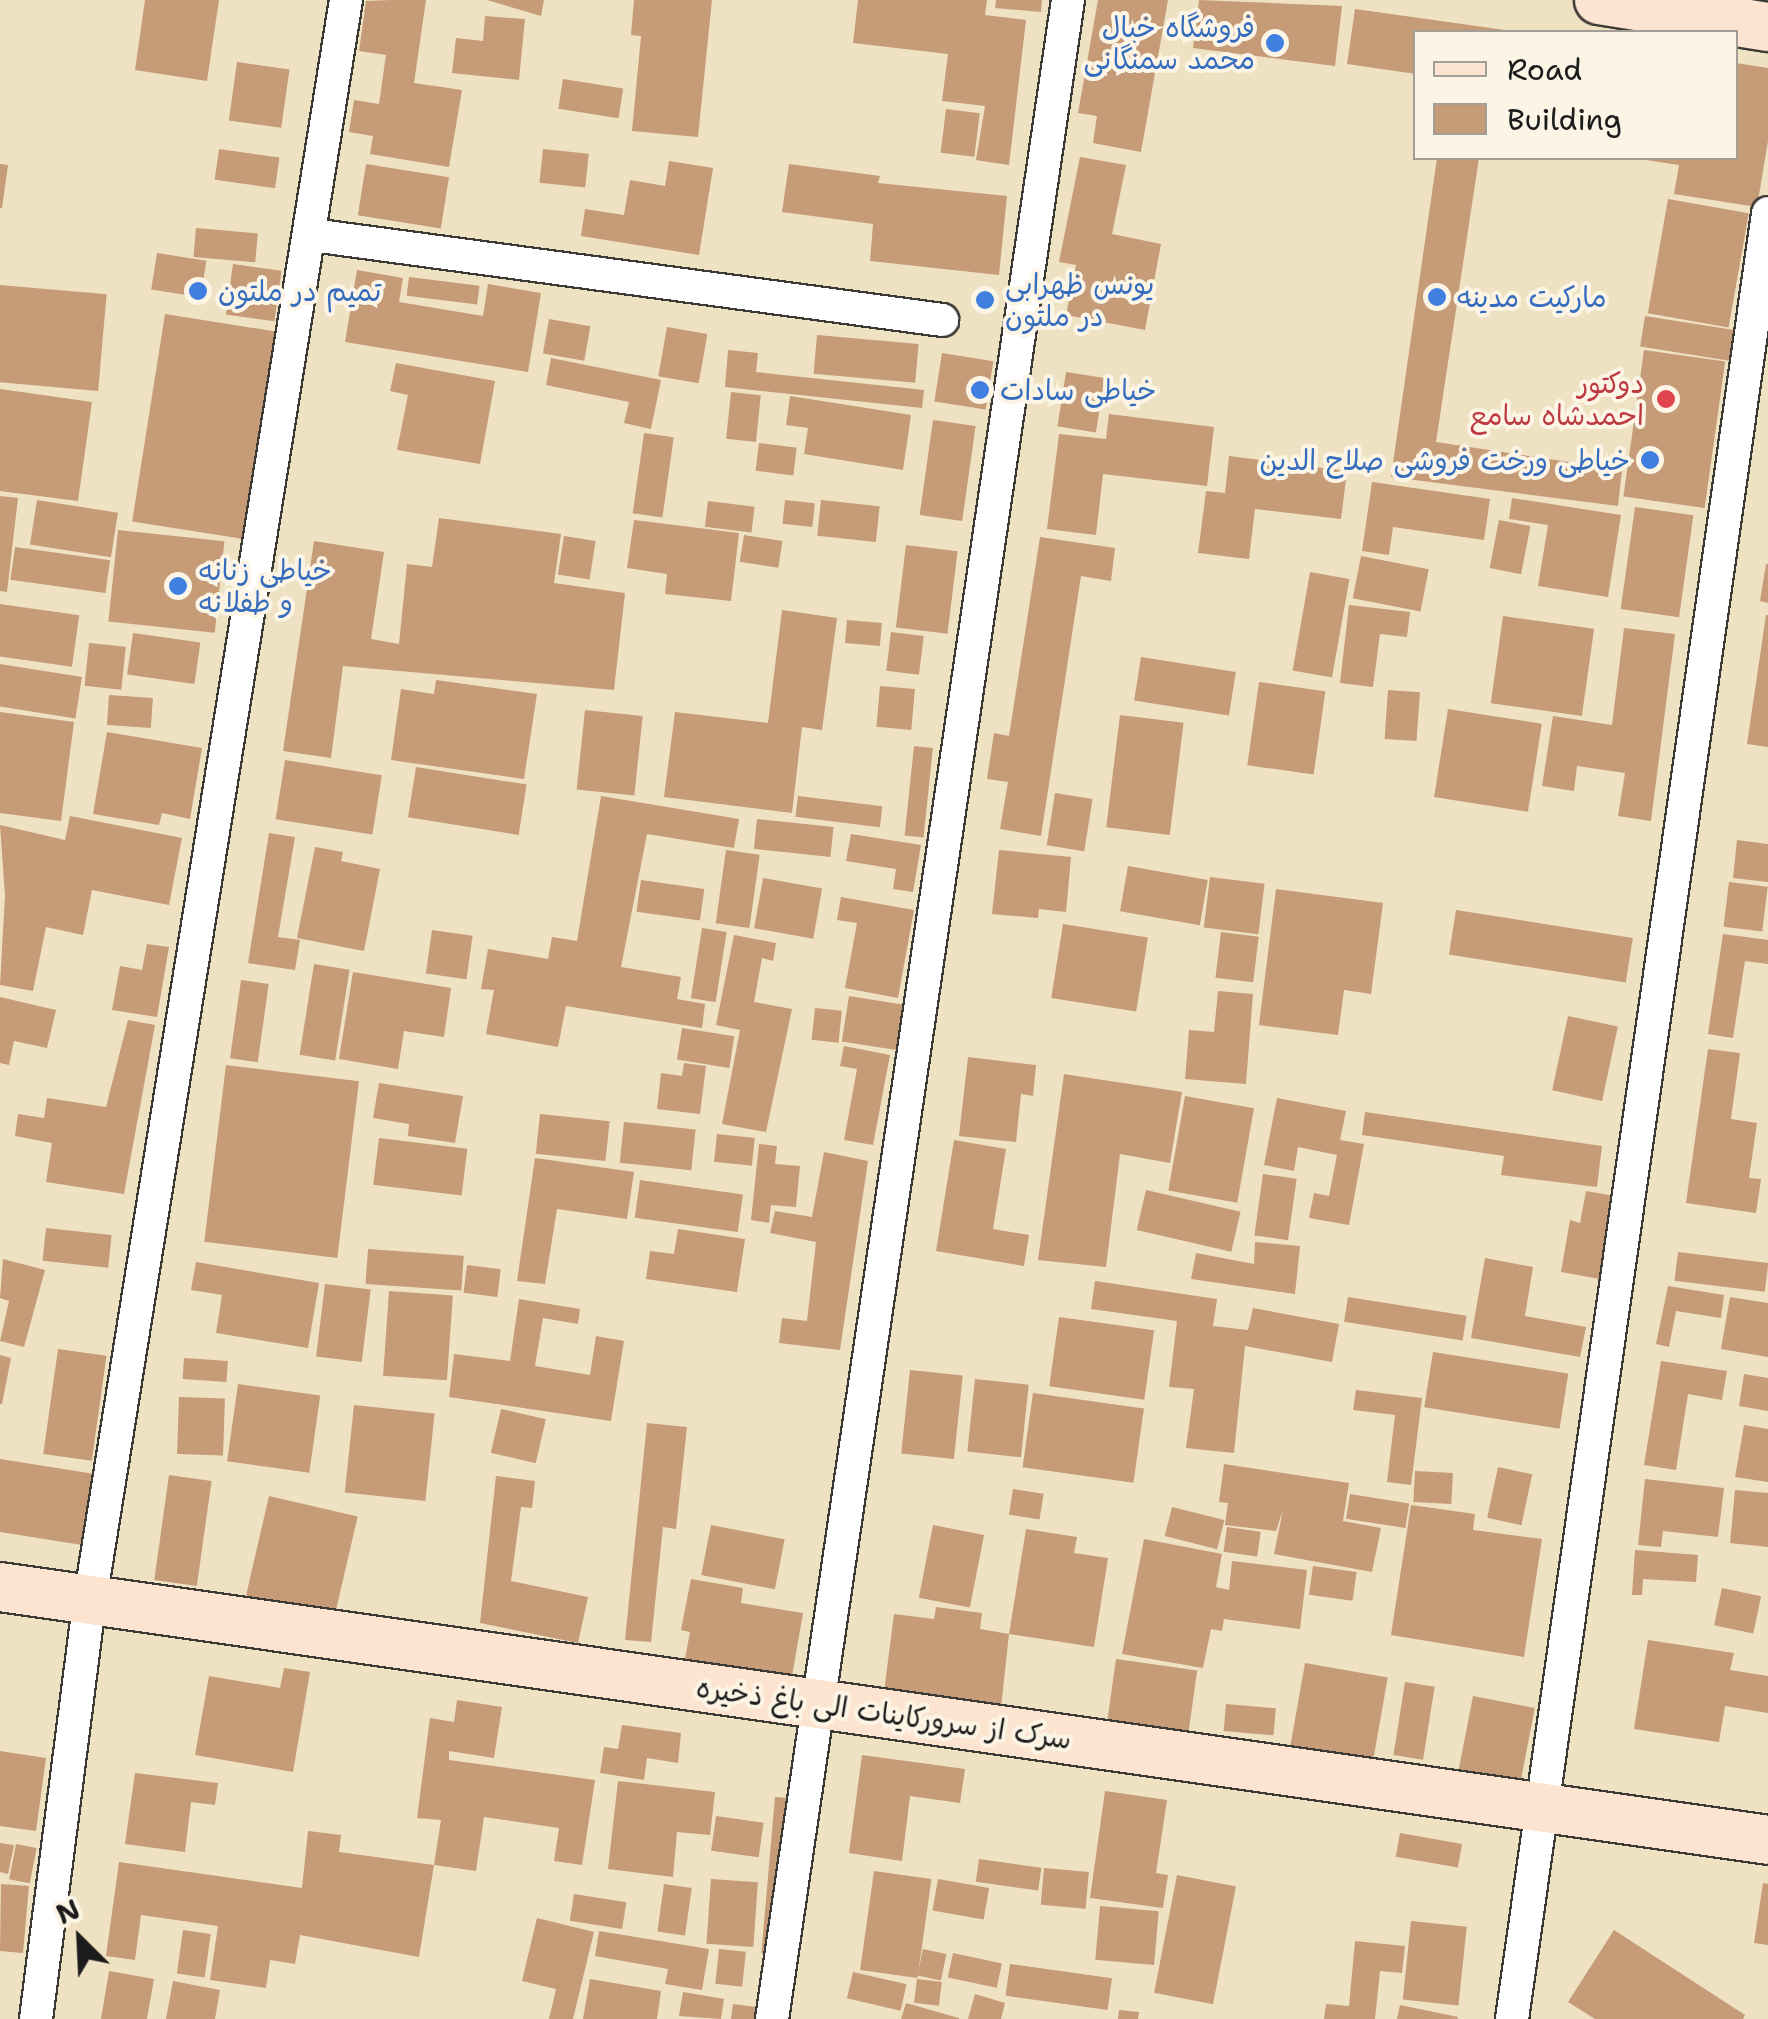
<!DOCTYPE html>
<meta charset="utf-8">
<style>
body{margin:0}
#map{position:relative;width:1768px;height:2019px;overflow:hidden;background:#eee2c3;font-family:"Shantell Sans","Playpen Sans Arabic",sans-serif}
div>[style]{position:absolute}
.building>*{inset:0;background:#c59b78;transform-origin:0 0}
.roads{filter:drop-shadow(2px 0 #3c3a35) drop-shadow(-2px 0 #3c3a35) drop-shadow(0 2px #3c3a35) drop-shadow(0 -2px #3c3a35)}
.street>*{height:32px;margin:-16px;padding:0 16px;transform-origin:16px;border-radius:16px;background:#fff}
.secondary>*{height:48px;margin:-24px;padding:0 24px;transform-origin:24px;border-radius:24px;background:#fde4d0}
.dots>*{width:28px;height:28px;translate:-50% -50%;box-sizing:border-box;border:5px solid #fcf5e5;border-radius:50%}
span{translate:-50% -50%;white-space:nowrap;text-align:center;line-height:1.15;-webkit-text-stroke:8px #fcf5e5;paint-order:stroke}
.shop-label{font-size:28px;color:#366cbe}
.right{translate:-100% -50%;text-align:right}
.left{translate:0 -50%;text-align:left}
.health-label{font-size:28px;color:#be3a42}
.street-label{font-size:28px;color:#1c1c1c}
.legend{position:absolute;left:1413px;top:30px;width:325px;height:130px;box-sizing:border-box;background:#fcf5e5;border:2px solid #a29e95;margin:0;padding:12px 18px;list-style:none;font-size:30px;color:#1c1c1c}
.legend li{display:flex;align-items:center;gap:20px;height:50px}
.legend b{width:50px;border:2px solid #a29e95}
.north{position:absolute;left:30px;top:1889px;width:100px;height:100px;-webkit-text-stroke:8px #fcf5e5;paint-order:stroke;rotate:336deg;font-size:28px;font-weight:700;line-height:40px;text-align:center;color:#1c1c1c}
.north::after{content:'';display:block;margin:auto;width:35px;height:45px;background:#1c1c1c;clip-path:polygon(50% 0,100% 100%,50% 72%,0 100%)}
</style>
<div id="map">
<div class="building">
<div style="clip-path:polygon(145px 0,219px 0,207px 81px,135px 70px)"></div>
<div style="clip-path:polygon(391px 0,426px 0,414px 83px,462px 90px,449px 167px,370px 154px,373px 136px,349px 132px,354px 100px,379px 104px,386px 55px,359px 51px,366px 1px)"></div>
<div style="clip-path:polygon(487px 0,544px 0,541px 16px)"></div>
<div style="clip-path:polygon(634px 0,712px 0,698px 137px,632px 131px,641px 36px,631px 35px)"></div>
<div style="clip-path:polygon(858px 0,987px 0,985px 15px,1026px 20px,1009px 165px,976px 160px,985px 106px,942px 101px,948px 54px,853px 43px)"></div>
<div style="clip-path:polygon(996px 0,1042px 0,1041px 12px,995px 8px)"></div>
<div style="clip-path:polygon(1098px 0,1168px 0,1141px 152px,1093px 143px,1097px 116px,1078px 113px)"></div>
<div style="clip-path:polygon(1199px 0,1342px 6px,1335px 66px,1193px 48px)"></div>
<div style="clip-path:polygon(1355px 9px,1505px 30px,1505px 32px,1416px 32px,1416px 74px,1347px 64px)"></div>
<div style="clip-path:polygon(485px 16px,525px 19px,519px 80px,452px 73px,456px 38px,483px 41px)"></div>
<div style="left:237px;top:62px;width:53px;height:59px;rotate:8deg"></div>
<div style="clip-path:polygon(1736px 63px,1768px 68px,1768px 141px,1757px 207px,1674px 194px,1679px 165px,1646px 160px,1736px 158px)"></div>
<div style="left:563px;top:79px;width:61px;height:30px;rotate:9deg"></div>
<div style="left:946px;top:109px;width:34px;height:44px;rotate:7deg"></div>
<div style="left:219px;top:149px;width:61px;height:31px;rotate:8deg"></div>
<div style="left:543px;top:149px;width:46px;height:34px;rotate:6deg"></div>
<div style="clip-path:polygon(1080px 157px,1126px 165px,1112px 234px,1161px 244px,1145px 330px,1066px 315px,1076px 265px,1059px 262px)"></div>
<div style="clip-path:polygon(1437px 158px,1479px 158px,1436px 442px,1622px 470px,1618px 506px,1391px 477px)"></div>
<div style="clip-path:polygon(669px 161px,713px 168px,699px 255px,581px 236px,585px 209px,624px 215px,630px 180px,665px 186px)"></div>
<div style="clip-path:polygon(0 164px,8px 165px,2px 208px,0 208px)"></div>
<div style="left:366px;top:164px;width:84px;height:52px;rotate:9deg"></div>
<div style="clip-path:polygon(789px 164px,880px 176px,878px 183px,1007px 196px,999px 275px,870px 261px,873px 224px,782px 212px)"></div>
<div style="left:1668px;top:199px;width:82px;height:116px;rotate:10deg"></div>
<div style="left:196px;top:228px;width:62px;height:29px;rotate:5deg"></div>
<div style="left:157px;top:253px;width:50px;height:37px;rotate:9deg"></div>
<div style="left:233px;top:264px;width:49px;height:51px;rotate:8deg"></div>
<div style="clip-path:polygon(357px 270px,403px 278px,399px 302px,483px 316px,488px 284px,541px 293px,528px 372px,345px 342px)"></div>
<div style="left:409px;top:277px;width:71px;height:19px;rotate:7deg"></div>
<div style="left:0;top:285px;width:107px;height:97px;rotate:5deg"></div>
<div style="left:165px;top:314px;width:121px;height:210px;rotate:9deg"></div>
<div style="left:1645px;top:316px;width:103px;height:31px;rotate:9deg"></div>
<div style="left:549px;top:319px;width:42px;height:35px;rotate:10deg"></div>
<div style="left:667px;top:327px;width:41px;height:50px;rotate:10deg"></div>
<div style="left:817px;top:335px;width:102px;height:39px;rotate:5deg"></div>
<div style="clip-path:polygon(728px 350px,758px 353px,756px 372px,924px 390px,922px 408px,725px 387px)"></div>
<div style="left:1644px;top:350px;width:82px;height:148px;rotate:8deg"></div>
<div style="left:942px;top:353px;width:52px;height:49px;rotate:9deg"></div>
<div style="clip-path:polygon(551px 358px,661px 380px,651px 429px,624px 423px,629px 402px,546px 385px)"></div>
<div style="clip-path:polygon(396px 363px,495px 381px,480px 464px,397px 450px,408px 395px,390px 391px)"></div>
<div style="left:1066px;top:372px;width:39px;height:55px;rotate:9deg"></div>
<div style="clip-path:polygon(0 389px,92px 402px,78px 501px,0 491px)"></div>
<div style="left:731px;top:392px;width:30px;height:47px;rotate:6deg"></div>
<div style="clip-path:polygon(790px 396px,911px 415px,903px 470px,804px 454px,808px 428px,786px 425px)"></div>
<div style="clip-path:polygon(1109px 414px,1214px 427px,1207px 486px,1103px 474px,1096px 535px,1047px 529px,1059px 434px,1106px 439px)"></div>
<div style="left:933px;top:420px;width:43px;height:96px;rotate:8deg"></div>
<div style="left:644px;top:433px;width:30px;height:81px;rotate:8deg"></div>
<div style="left:759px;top:443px;width:38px;height:28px;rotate:7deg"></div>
<div style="clip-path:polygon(1229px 456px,1347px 471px,1341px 519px,1255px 509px,1249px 559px,1198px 553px,1206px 491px,1225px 493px)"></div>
<div style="clip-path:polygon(1372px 482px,1490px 499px,1484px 540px,1393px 527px,1389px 555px,1362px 551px)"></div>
<div style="clip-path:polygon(0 496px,18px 498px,7px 592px,0 591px)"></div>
<div style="clip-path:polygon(1512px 498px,1621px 515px,1608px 597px,1538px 586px,1548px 525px,1509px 519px)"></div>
<div style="left:37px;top:500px;width:82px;height:45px;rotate:9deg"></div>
<div style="left:785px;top:500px;width:30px;height:24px;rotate:6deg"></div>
<div style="left:821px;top:500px;width:59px;height:36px;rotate:6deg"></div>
<div style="left:708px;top:501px;width:47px;height:26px;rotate:7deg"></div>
<div style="left:1635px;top:507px;width:59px;height:103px;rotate:8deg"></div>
<div style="clip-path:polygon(439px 518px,561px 534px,554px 583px,625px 593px,614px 690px,343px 666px,331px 758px,283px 751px,314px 541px,384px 552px,371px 639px,399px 644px,407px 564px,432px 567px)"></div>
<div style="clip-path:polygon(634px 520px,739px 533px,731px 601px,665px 594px,667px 574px,627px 568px)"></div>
<div style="left:1499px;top:520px;width:32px;height:49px;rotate:11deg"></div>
<div style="left:118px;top:530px;width:107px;height:92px;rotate:6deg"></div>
<div style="left:744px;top:535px;width:39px;height:27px;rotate:9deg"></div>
<div style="left:564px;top:536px;width:32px;height:39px;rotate:9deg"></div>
<div style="clip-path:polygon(1040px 537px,1115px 548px,1111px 581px,1081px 576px,1041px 836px,1000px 829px,1008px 782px,987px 779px,994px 733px,1009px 736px)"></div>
<div style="left:906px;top:545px;width:52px;height:83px;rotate:7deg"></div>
<div style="left:15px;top:547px;width:96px;height:33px;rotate:8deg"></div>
<div style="left:1361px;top:556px;width:69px;height:43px;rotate:11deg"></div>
<div style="clip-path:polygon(1766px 564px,1768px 564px,1768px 603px,1760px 601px)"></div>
<div style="left:1310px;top:572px;width:40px;height:100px;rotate:10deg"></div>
<div style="left:0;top:604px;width:80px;height:52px;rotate:8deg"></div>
<div style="clip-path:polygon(1349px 605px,1410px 612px,1407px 637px,1380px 634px,1373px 687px,1340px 683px)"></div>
<div style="clip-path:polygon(782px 610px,837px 618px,822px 730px,802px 727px,792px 813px,664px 797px,675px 712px,768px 723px)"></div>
<div style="clip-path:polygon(1766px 615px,1768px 615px,1768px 747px,1747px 744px)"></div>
<div style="left:1503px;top:616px;width:92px;height:88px;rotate:8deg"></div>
<div style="left:847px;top:620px;width:35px;height:23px;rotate:5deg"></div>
<div style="clip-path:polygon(1624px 628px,1675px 634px,1651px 821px,1618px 816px,1625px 773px,1577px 766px,1574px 791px,1542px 786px,1553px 716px,1612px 725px)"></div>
<div style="left:891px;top:632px;width:33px;height:39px;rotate:7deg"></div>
<div style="left:133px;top:633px;width:68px;height:42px;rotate:8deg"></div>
<div style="left:89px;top:643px;width:37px;height:43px;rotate:6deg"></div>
<div style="left:1141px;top:657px;width:96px;height:44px;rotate:9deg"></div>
<div style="left:0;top:664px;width:83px;height:42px;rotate:9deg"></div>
<div style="clip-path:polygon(436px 680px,537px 694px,524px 779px,391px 760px,401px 689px,434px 694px)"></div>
<div style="left:1259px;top:682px;width:67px;height:84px;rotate:8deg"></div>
<div style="left:880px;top:686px;width:35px;height:41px;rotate:5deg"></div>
<div style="left:1388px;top:690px;width:32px;height:49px;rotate:4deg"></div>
<div style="left:109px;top:695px;width:44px;height:30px;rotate:4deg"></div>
<div style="left:1448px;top:709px;width:95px;height:89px;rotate:9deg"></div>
<div style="left:585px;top:710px;width:58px;height:80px;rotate:6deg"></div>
<div style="clip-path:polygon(0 712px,74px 722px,61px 821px,0 813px)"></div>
<div style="left:1120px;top:715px;width:64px;height:113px;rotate:7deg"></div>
<div style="clip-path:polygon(107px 732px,202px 748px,190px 819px,162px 813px,159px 825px,93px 814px)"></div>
<div style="left:914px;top:746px;width:19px;height:90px;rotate:6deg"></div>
<div style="left:285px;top:760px;width:98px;height:60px;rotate:9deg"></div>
<div style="left:416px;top:767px;width:112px;height:51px;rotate:9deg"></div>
<div style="left:1055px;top:793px;width:38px;height:53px;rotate:9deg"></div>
<div style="clip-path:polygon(601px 796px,739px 819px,734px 848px,647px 834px,621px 967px,681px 977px,677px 999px,705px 1004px,702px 1028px,566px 1006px,558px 1047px,486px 1034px,494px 990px,481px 989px,488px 949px,548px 959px,552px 937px,577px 941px)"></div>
<div style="left:798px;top:796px;width:85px;height:21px;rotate:7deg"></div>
<div style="clip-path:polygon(70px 816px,182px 838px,169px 905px,92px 890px,83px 935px,46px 927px,33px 991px,0 985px,5px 896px,0 825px,65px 840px)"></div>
<div style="left:757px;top:819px;width:77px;height:30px;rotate:6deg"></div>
<div style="clip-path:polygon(269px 833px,295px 837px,278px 937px,300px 940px,295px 970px,248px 963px)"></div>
<div style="clip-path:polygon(851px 834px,921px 845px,913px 892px,893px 889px,896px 869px,846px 861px)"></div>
<div style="clip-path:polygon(1737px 840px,1768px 844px,1768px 882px,1733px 878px)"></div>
<div style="clip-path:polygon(315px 847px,343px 852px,341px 861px,380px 869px,364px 951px,297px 938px)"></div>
<div style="left:726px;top:850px;width:34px;height:74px;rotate:8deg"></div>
<div style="clip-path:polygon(999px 850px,1071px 857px,1066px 912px,1039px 909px,1038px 918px,992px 914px)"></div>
<div style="left:1128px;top:866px;width:81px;height:46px;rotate:10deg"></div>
<div style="left:1210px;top:877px;width:55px;height:51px;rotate:7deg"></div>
<div style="left:763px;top:878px;width:60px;height:51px;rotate:10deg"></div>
<div style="left:641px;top:880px;width:64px;height:32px;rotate:8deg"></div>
<div style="left:1729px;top:882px;width:39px;height:45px;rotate:7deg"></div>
<div style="clip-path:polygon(1276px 889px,1383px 903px,1371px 994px,1344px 990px,1338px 1035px,1259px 1025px)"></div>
<div style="clip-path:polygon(841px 897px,914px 910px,898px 998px,845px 988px,857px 923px,837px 920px)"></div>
<div style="left:1456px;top:910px;width:179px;height:45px;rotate:9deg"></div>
<div style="left:1063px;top:924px;width:86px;height:75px;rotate:9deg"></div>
<div style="left:702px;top:928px;width:25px;height:71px;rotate:9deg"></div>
<div style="left:432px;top:930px;width:41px;height:44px;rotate:8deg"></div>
<div style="left:1221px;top:932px;width:38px;height:46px;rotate:7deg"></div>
<div style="clip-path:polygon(1723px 934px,1768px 940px,1768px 964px,1745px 961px,1733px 1038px,1708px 1034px)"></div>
<div style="clip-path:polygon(734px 935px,776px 943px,773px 961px,762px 958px,754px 1002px,792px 1009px,766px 1132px,722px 1124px,740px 1030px,716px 1025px)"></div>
<div style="clip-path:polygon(147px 944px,169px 947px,157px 1017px,112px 1010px,120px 966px,142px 970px)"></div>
<div style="left:314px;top:964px;width:36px;height:92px;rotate:9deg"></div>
<div style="clip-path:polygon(353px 972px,451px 988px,444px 1037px,404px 1031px,398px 1069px,339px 1059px)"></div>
<div style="left:241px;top:980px;width:28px;height:79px;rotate:8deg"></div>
<div style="clip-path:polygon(1218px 991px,1253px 994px,1246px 1084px,1185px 1079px,1189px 1030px,1214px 1032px)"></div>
<div style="left:849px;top:996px;width:65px;height:46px;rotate:9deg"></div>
<div style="clip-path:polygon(0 997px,56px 1010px,47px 1048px,14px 1041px,9px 1065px,0 1063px)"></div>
<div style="left:815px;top:1008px;width:27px;height:32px;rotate:6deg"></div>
<div style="left:1568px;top:1016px;width:51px;height:76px;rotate:12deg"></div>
<div style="clip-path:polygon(128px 1020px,155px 1025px,124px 1194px,46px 1182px,52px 1143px,15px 1136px,18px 1114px,44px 1118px,47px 1098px,106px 1107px)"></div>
<div style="left:682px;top:1028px;width:53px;height:32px;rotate:9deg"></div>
<div style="clip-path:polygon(844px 1046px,890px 1055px,873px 1145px,844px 1140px,857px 1069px,840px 1066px)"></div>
<div style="clip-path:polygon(1708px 1049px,1740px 1053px,1731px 1119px,1757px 1123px,1749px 1178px,1761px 1179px,1756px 1213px,1686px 1203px)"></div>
<div style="clip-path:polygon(968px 1057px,1036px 1065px,1033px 1096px,1021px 1094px,1016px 1142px,959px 1136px)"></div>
<div style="clip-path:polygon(684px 1063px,706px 1066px,700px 1114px,657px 1109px,661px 1073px,682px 1076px)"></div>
<div style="left:226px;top:1065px;width:134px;height:178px;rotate:7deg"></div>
<div style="clip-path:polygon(1064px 1074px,1182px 1092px,1170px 1163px,1120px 1154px,1106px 1267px,1038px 1260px)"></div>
<div style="clip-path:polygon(379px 1083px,463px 1096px,455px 1143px,408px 1136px,409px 1124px,373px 1118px)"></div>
<div style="left:1185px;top:1096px;width:70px;height:96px;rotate:10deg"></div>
<div style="clip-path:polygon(1277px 1098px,1346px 1111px,1340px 1140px,1364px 1144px,1349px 1225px,1309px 1218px,1314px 1193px,1329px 1196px,1337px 1155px,1298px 1147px,1294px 1171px,1264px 1165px)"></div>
<div style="clip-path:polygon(1365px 1112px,1602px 1146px,1597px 1187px,1501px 1175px,1504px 1156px,1362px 1135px)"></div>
<div style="left:540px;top:1114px;width:70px;height:40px;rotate:6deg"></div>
<div style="left:624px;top:1122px;width:72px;height:41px;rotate:6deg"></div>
<div style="left:717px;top:1134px;width:38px;height:28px;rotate:6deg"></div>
<div style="left:379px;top:1138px;width:89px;height:47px;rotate:7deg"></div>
<div style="clip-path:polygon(954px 1140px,1006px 1149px,993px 1229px,1029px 1235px,1024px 1266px,936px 1251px)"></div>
<div style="clip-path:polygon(759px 1144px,777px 1146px,775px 1164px,800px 1166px,796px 1207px,771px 1205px,769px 1223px,751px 1220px)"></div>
<div style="clip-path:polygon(824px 1152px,868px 1161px,840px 1350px,779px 1343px,782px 1318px,807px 1321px,816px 1242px,770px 1233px,775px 1211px,812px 1217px)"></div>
<div style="clip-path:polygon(535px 1158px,634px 1172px,627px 1219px,557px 1209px,545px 1284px,517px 1281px)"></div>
<div style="left:1263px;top:1174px;width:34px;height:62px;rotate:8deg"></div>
<div style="left:640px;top:1180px;width:104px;height:38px;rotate:8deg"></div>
<div style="left:1146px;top:1190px;width:97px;height:41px;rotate:13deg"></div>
<div style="clip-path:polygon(1586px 1191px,1620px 1197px,1605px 1280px,1561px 1272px,1570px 1220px,1580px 1223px)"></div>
<div style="left:46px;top:1228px;width:66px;height:33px;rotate:6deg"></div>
<div style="clip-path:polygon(678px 1229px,745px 1239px,737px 1292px,646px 1279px,650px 1251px,674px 1254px)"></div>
<div style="clip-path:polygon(1255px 1242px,1300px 1246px,1295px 1294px,1191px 1279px,1196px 1253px,1254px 1264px)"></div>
<div style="left:368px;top:1249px;width:96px;height:35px;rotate:4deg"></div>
<div style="left:1678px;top:1252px;width:91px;height:29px;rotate:7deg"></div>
<div style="clip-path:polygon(1485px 1258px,1533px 1267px,1525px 1316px,1586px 1327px,1580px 1357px,1471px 1338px)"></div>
<div style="clip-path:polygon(3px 1259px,45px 1270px,24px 1347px,0 1341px,9px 1301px,0 1298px)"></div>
<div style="clip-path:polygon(196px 1262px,319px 1283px,308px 1348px,216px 1333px,222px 1295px,191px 1290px)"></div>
<div style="left:467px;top:1265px;width:34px;height:28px;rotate:7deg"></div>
<div style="clip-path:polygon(1095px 1281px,1217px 1299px,1213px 1326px,1248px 1330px,1253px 1308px,1339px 1324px,1332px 1362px,1245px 1346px,1234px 1453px,1186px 1448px,1194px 1389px,1169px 1387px,1177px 1321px,1091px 1309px)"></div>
<div style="left:325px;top:1284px;width:46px;height:73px;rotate:7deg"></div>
<div style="clip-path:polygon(1668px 1286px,1724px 1295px,1721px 1318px,1676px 1311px,1669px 1347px,1656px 1344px)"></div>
<div style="left:389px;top:1291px;width:64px;height:85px;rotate:4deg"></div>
<div style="left:1348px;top:1297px;width:120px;height:25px;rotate:9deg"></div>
<div style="clip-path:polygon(1730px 1297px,1768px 1303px,1768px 1357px,1721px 1349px)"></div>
<div style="clip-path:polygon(519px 1299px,580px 1309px,578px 1324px,543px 1318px,535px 1366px,590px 1375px,596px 1336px,624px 1341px,611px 1421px,449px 1397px,454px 1354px,510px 1361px)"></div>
<div style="left:1059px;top:1317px;width:96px;height:70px;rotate:8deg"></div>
<div style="left:58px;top:1349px;width:49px;height:106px;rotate:8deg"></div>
<div style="left:1433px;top:1352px;width:137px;height:56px;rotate:9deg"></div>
<div style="clip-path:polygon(0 1355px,11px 1358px,2px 1404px,0 1404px)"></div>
<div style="left:184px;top:1358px;width:44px;height:21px;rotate:4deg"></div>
<div style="clip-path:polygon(1661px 1361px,1727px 1371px,1722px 1400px,1688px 1394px,1676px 1470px,1644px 1465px)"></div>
<div style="left:910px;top:1370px;width:53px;height:84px;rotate:6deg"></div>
<div style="clip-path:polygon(1744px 1374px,1768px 1378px,1768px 1411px,1739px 1406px)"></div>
<div style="left:975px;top:1379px;width:54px;height:73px;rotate:6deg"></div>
<div style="left:238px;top:1384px;width:83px;height:78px;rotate:8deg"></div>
<div style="clip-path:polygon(1356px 1390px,1422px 1398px,1411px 1485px,1387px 1482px,1395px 1415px,1353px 1410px)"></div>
<div style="left:1033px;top:1393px;width:112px;height:75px;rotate:8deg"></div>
<div style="left:179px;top:1397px;width:46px;height:57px;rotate:2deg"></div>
<div style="left:354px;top:1405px;width:81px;height:88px;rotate:6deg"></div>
<div style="left:501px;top:1409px;width:46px;height:45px;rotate:13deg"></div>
<div style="clip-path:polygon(647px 1423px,687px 1427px,676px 1529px,663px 1527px,651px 1642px,625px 1640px)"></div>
<div style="clip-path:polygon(1744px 1425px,1768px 1429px,1768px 1482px,1735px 1477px)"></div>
<div style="left:0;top:1459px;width:96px;height:72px;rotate:9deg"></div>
<div style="clip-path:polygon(1224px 1464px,1349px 1483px,1343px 1521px,1381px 1528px,1372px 1572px,1274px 1554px,1283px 1510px,1276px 1531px,1225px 1525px,1228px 1503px,1219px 1502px)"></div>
<div style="left:1498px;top:1467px;width:35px;height:52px;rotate:12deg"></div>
<div style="left:1415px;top:1471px;width:38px;height:31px;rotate:3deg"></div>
<div style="left:169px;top:1475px;width:43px;height:106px;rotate:8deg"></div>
<div style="clip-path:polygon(496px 1476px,535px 1481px,532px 1508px,521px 1507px,511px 1581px,588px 1597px,578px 1643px,480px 1623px)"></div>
<div style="clip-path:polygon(1645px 1479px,1724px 1488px,1718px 1537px,1663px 1531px,1661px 1547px,1638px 1545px)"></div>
<div style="left:1013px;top:1489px;width:31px;height:26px;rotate:9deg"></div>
<div style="clip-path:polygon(1735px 1490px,1768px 1493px,1768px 1547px,1730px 1543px)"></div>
<div style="left:1350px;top:1494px;width:60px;height:25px;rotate:9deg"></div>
<div style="left:269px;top:1496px;width:91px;height:102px;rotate:13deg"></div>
<div style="clip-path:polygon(1411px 1505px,1475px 1514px,1473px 1530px,1542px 1539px,1524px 1657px,1391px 1635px)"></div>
<div style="left:1172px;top:1507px;width:54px;height:30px;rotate:14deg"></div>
<div style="left:711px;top:1525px;width:75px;height:51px;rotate:11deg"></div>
<div style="left:933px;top:1525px;width:52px;height:74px;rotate:11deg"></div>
<div style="left:1227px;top:1527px;width:34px;height:25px;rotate:8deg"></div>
<div style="clip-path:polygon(1026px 1529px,1077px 1537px,1074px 1553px,1108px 1558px,1094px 1647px,1009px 1634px)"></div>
<div style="clip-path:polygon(1144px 1539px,1222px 1554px,1216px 1587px,1229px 1590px,1232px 1561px,1307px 1570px,1300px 1629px,1224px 1619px,1222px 1631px,1211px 1629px,1203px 1668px,1122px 1654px)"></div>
<div style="clip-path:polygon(1635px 1550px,1698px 1555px,1696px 1582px,1643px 1579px,1642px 1595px,1632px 1595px)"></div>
<div style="left:1313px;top:1566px;width:44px;height:29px;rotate:8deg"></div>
<div style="clip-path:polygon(691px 1579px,743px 1588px,741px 1603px,803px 1613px,791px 1682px,684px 1664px,690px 1632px,681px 1630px)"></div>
<div style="left:1722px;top:1588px;width:40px;height:38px;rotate:12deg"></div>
<div style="clip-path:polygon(936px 1607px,982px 1613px,980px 1629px,1009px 1634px,1001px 1708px,884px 1692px,894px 1614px,934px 1619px)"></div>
<div style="clip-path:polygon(1648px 1640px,1734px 1653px,1730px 1670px,1768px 1676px,1768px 1713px,1725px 1706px,1719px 1742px,1634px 1729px)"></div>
<div style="left:1116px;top:1659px;width:82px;height:64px;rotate:8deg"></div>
<div style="left:1305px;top:1663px;width:84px;height:89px;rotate:10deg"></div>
<div style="clip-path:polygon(284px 1668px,310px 1672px,293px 1772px,195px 1755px,209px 1676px,280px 1688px)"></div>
<div style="left:1405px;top:1682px;width:30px;height:74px;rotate:9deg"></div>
<div style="left:1473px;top:1696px;width:63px;height:85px;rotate:11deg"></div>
<div style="clip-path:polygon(457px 1700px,502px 1707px,494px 1758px,449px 1751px,449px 1760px,595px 1780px,582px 1865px,554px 1861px,559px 1828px,484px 1817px,476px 1871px,434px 1865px,419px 1957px,300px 1935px,295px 1964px,270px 1960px,266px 1988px,210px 1980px,218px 1926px,141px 1915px,135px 1960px,106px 1956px,119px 1862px,302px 1888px,308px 1831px,341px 1835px,339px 1852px,434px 1865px,441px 1820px,417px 1818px,430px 1718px,454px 1722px)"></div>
<div style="left:1226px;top:1704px;width:50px;height:27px;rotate:5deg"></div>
<div style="clip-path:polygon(622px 1725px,681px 1733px,678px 1763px,647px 1758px,644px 1780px,600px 1773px,604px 1747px,618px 1749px)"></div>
<div style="clip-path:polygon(0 1751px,46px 1758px,36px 1831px,0 1826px)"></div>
<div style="clip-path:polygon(862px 1755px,965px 1769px,960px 1803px,910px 1796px,902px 1861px,849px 1853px)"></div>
<div style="clip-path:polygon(135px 1773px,218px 1783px,215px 1805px,191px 1802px,185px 1852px,125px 1844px)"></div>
<div style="clip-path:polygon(618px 1781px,715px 1792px,710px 1835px,677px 1832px,673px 1877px,608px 1869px)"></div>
<div style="clip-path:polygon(1105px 1791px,1167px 1800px,1156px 1873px,1168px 1875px,1163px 1908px,1090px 1898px)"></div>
<div style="left:775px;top:1797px;width:21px;height:157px;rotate:5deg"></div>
<div style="left:716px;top:1816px;width:48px;height:35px;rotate:8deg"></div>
<div style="left:1400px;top:1833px;width:63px;height:24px;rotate:10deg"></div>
<div style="clip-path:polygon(0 1843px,14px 1845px,8px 1874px,0 1872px)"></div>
<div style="left:16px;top:1844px;width:21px;height:36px;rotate:11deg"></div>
<div style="left:979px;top:1859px;width:63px;height:23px;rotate:8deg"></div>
<div style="left:1044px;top:1868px;width:45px;height:37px;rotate:5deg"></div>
<div style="left:874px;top:1871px;width:58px;height:100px;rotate:8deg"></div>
<div style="left:1177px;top:1875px;width:60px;height:120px;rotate:11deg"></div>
<div style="left:711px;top:1879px;width:47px;height:65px;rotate:4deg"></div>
<div style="left:938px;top:1879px;width:52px;height:32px;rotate:10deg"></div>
<div style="clip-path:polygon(1763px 1883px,1768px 1884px,1768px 1945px,1754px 1943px)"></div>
<div style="clip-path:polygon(1px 1884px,29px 1886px,23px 1953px,0 1951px)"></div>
<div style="left:664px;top:1884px;width:28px;height:48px;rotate:8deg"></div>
<div style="left:574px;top:1894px;width:53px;height:27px;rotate:9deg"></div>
<div style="left:1100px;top:1906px;width:59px;height:54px;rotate:5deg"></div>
<div style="clip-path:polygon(537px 1918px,594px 1932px,573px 2019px,549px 2019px,556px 1989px,522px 1981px)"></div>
<div style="left:1411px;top:1921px;width:56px;height:79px;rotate:6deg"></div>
<div style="left:183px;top:1930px;width:28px;height:44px;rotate:8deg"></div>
<div style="clip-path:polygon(1614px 1930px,1745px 2015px,1743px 2019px,1595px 2019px,1568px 2002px)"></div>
<div style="clip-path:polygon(599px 1931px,709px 1949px,702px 1990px,665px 1984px,668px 1969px,595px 1956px)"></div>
<div style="clip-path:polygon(1355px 1941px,1405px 1946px,1402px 1973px,1380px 1971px,1375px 2019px,1324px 2019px,1326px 2004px,1349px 2006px)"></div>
<div style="left:719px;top:1949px;width:27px;height:35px;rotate:6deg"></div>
<div style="left:923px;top:1949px;width:24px;height:27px;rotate:12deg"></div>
<div style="left:953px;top:1953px;width:50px;height:25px;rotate:12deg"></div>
<div style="left:1010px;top:1964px;width:103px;height:32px;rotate:8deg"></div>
<div style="clip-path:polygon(109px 1971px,154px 1979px,147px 2019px,101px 2019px)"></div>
<div style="left:853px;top:1972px;width:55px;height:27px;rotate:13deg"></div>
<div style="clip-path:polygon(590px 1979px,661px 1991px,657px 2019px,583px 2019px)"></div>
<div style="left:917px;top:1979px;width:25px;height:24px;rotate:7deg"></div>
<div style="clip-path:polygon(173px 1981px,220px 1990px,215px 2019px,166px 2019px)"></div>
<div style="clip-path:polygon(683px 1992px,724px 1999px,721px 2019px,679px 2016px)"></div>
<div style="clip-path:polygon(975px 1994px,1005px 2003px,1001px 2019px,968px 2019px)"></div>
<div style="clip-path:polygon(906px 2003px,959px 2018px,959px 2019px,901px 2019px)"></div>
<div style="clip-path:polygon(733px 2004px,756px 2007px,755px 2019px,731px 2019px)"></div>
<div style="clip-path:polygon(1400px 2005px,1458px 2017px,1457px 2019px,1397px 2019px)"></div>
<div style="clip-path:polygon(1119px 2010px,1139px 2012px,1138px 2019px,1118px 2019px)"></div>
</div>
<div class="roads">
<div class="street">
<div style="left:312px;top:235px;width:636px;rotate:7.68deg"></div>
<div style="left:36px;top:2019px;width:422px;rotate:-82.7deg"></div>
<div style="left:90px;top:1600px;width:1620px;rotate:-80.91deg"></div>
<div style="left:772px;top:2019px;width:2041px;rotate:-81.66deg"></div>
<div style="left:1512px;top:2019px;width:1824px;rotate:-81.93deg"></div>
</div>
<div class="secondary">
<div style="left:1599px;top:0;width:171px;rotate:9.1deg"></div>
<div style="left:0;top:1587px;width:1786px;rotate:8.14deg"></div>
</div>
</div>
<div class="dots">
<div style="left:1275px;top:43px;background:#3f7fe0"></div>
<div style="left:198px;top:291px;background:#3f7fe0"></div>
<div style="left:1437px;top:297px;background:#3f7fe0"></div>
<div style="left:985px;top:300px;background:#3f7fe0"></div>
<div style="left:980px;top:390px;background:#3f7fe0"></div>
<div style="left:1666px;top:399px;background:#e0444e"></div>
<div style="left:1650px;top:460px;background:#3f7fe0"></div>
<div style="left:178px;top:586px;background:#3f7fe0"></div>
</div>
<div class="shop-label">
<span class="right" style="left:1255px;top:43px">فروشگاه خیال<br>محمد سمنگانی</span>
<span class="left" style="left:1005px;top:300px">یونس ظهرابی<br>در ملتون</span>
<span class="left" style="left:218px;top:291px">تمیم در ملتون</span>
<span class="left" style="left:1457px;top:297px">مارکیت مدینه</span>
<span class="left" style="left:1000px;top:390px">خیاطی سادات</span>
<span class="right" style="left:1630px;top:460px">خیاطی ورخت فروشی صلاح الدین</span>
<span class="left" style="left:198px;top:586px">خیاطی زنانه<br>و طفلانه</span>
</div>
<div class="health-label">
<span class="right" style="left:1644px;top:399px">دوکتور<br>احمدشاه سامع</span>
</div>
<div class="street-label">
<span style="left:884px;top:1713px;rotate:8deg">سرک از سرورکاینات الی باغ ذخیره</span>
</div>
<ul class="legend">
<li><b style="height:12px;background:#fde4d0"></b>Road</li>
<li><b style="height:28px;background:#c59b78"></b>Building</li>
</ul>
<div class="north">N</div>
</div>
